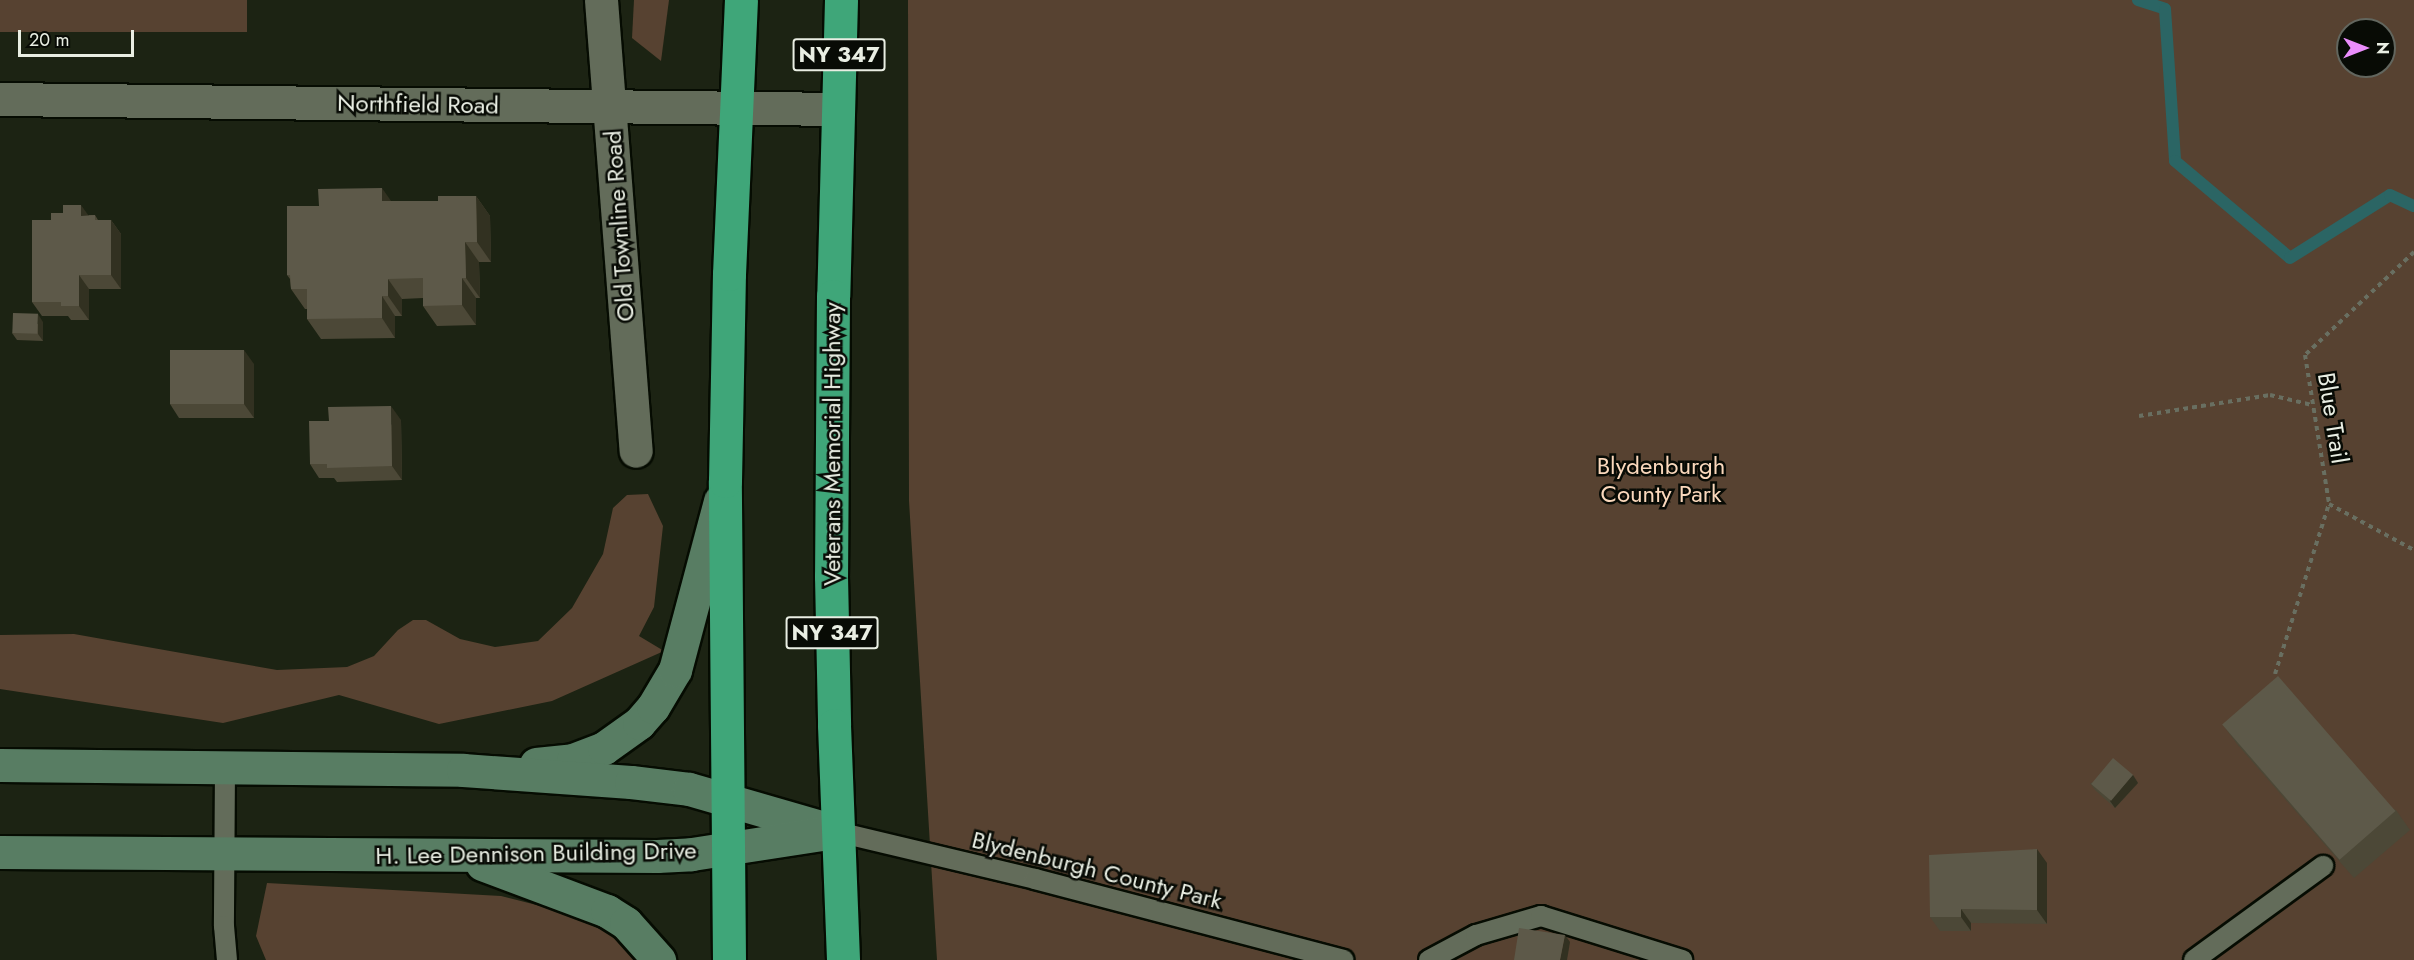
<!DOCTYPE html>
<style>
body{margin:0}
#map{position:relative;width:2414px;height:960px;overflow:hidden;background:#1c2313;font-family:Jost,sans-serif}
div>[style]{position:absolute}
.green>*{inset:0;background:#574231;transform-origin:0 0}
.stream>*{height:12px;margin:-6px;padding:0 6px;transform-origin:6px;border-radius:6px;background:#2b6564}
.path>*{height:4px;margin-top:-2px;transform-origin:0;background:repeating-linear-gradient(90deg,#696f61 0 4.5px,transparent 0 9px)}
.roads{filter:drop-shadow(2px 0 #060c02) drop-shadow(-2px 0 #060c02) drop-shadow(0 2px #060c02) drop-shadow(0 -2px #060c02)}
.lane>*{height:20px;margin:-10px;padding:0 10px;transform-origin:10px;border-radius:10px;background:#636c5a}
.street>*{height:33px;margin:-16.5px;padding:0 16.5px;transform-origin:16.5px;border-radius:16.5px;background:#636c5a}
.secondary>*{height:33px;margin:-16.5px;padding:0 16.5px;transform-origin:16.5px;border-radius:16.5px;background:#587d63}
.highway>*{height:33px;margin:-16.5px;padding:0 16.5px;transform-origin:16.5px;border-radius:16.5px;background:#3fa679}
.wall>*{inset:0;background:#4c4837}
.shaded-wall>*{inset:0;background:#323121}
.building>*{inset:0;background:#5d5949;transform-origin:0 0}
span{translate:-50% -50%;white-space:nowrap;text-align:center;line-height:1.15;-webkit-text-stroke:5px #080b05;paint-order:stroke}
.shield-label span{padding:2px 4px;background:#080b05;border:2px solid;border-radius:4px;-webkit-text-stroke-width:0}
.shield-label{font-size:22px;color:#e9eee3;font-weight:700}
.street-label{font-size:24px;color:#e9eee3}
.park-label{font-size:24px;color:#fad8bc}
.north{position:absolute;left:2336px;top:18px;width:60px;height:60px;box-sizing:border-box;background:#080b05;border:2px solid #62665e;border-radius:50%;rotate:90deg;font-size:16px;font-weight:700;line-height:24px;text-align:center;color:#e9eee3}
.north::after{content:'';display:block;margin:auto;width:21px;height:27px;background:#eb8dfc;clip-path:polygon(50% 0,100% 100%,50% 72%,0 100%)}
.scale{position:absolute;left:18px;top:30px;width:116px;height:27px;box-sizing:border-box;border:3px solid #e9eee3;border-top:0;padding-left:8px;font-size:18px;line-height:21px;white-space:nowrap;color:#e9eee3;-webkit-text-stroke:4px #080b05;paint-order:stroke}
</style>
<div id="map">
<div class="green">
<div style="left:0;top:0;width:247px;height:32px"></div>
<div style="clip-path:polygon(634px 0,669px 0,661px 61px,632px 38px)"></div>
<div style="clip-path:polygon(evenodd,908px 0,2414px 0,2414px 960px,937px 960px,909px 501px,908px 0,2348px 30px,2384px 30px,2384px 66px,2348px 66px,2348px 30px)"></div>
<div style="clip-path:polygon(648px 494px,663px 526px,654px 607px,639px 636px,664px 651px,552px 701px,439px 724px,339px 695px,223px 723px,0 689px,0 635px,74px 634px,277px 670px,347px 667px,374px 656px,398px 630px,413px 620px,426px 620px,460px 639px,495px 647px,538px 641px,572px 608px,603px 554px,613px 508px,627px 495px)"></div>
<div style="clip-path:polygon(267px 883px,501px 896px,604px 922px,642px 960px,266px 960px,256px 936px)"></div>
</div>
<div class="stream">
<div style="left:2138px;top:0;width:28px;rotate:18deg"></div>
<div style="left:2165px;top:9px;width:152px;rotate:86.2deg"></div>
<div style="left:2175px;top:161px;width:150px;rotate:40.1deg"></div>
<div style="left:2290px;top:258px;width:118px;rotate:-32.2deg"></div>
<div style="left:2390px;top:195px;width:26px;rotate:25deg"></div>
</div>
<div class="path">
<div style="left:2414px;top:252px;width:150px;rotate:136.6deg"></div>
<div style="left:2305px;top:355px;width:151px;rotate:80.8deg"></div>
<div style="left:2329px;top:504px;width:97px;rotate:28.4deg"></div>
<div style="left:2139px;top:416px;width:133px;rotate:-9.1deg"></div>
<div style="left:2270px;top:395px;width:43px;rotate:13.4deg"></div>
<div style="left:2275px;top:674px;width:178px;rotate:-72.4deg"></div>
</div>
<div class="roads">
<div class="lane">
<div style="left:225px;top:768px;width:158px;rotate:90.4deg"></div>
<div style="left:224px;top:926px;width:34px;rotate:85deg"></div>
<div style="left:838px;top:832px;width:203px;rotate:13.4deg"></div>
<div style="left:1035px;top:879px;width:319px;rotate:14.7deg"></div>
<div style="left:1429px;top:960px;width:53px;rotate:-28deg"></div>
<div style="left:1476px;top:935px;width:68px;rotate:-16.3deg"></div>
<div style="left:1541px;top:916px;width:148px;rotate:17.3deg"></div>
<div style="left:2194px;top:960px;width:160px;rotate:-36.1deg"></div>
</div>
<div class="street">
<div style="left:601px;top:0;width:452px;rotate:85.6deg"></div>
<div style="left:0;top:99px;width:837px;rotate:0.68deg"></div>
</div>
<div class="secondary">
<div style="left:536px;top:764px;width:37px;rotate:-6deg"></div>
<div style="left:573px;top:760px;width:33px;rotate:-21deg"></div>
<div style="left:604px;top:748px;width:43px;rotate:-35.5deg"></div>
<div style="left:639px;top:723px;width:21px;rotate:-49deg"></div>
<div style="left:653px;top:707px;width:43px;rotate:-59.3deg"></div>
<div style="left:675px;top:670px;width:175px;rotate:-75.1deg"></div>
<div style="left:0;top:765px;width:463px;rotate:0.6deg"></div>
<div style="left:463px;top:770px;width:168px;rotate:4.1deg"></div>
<div style="left:631px;top:782px;width:58px;rotate:6.9deg"></div>
<div style="left:689px;top:789px;width:155px;rotate:16.1deg"></div>
<div style="left:0;top:852px;width:657px;rotate:0.35deg"></div>
<div style="left:657px;top:856px;width:35px;rotate:-3deg"></div>
<div style="left:692px;top:854px;width:138px;rotate:-8.8deg"></div>
<div style="left:482px;top:864px;width:134px;rotate:20.6deg"></div>
<div style="left:607px;top:911px;width:22px;rotate:32deg"></div>
<div style="left:626px;top:923px;width:50px;rotate:48.3deg"></div>
</div>
<div class="highway">
<div style="left:841px;top:0;width:296px;rotate:91.5deg"></div>
<div style="left:833px;top:296px;width:280px;rotate:90.4deg"></div>
<div style="left:831px;top:576px;width:149px;rotate:88.8deg"></div>
<div style="left:834px;top:725px;width:235px;rotate:87.8deg"></div>
<div style="left:729px;top:960px;width:479px;rotate:-90.5deg"></div>
<div style="left:725px;top:481px;width:207px;rotate:-88.9deg"></div>
<div style="left:729px;top:274px;width:274px;rotate:-87.5deg"></div>
</div>
</div>
<div class="wall">
<div style="clip-path:polygon(476px 196px,490px 216px,491px 262px,479px 262px,480px 298px,476px 298px,476px 325px,437px 326px,423px 306px,423px 298px,402px 299px,402px 316px,395px 316px,395px 338px,321px 339px,307px 319px,307px 309px,305px 309px,291px 289px,290px 279px,287px 275px,319px 206px,391px 201px,438px 201px)"></div>
<div style="clip-path:polygon(89px 215px,95px 215px,98px 220px,111px 220px,121px 234px,121px 289px,89px 289px,89px 320px,71px 320px,68px 316px,42px 316px,32px 302px)"></div>
<div style="clip-path:polygon(43px 322px,43px 341px,17px 340px,12px 333px)"></div>
<div style="clip-path:polygon(254px 364px,254px 418px,179px 418px,170px 404px)"></div>
<div style="clip-path:polygon(401px 420px,402px 480px,337px 482px,334px 478px,319px 478px,310px 464px)"></div>
<div style="clip-path:polygon(2223px 725px,2396px 810px,2410px 830px,2354px 878px,2237px 744px)"></div>
<div style="clip-path:polygon(2133px 775px,2138px 783px,2115px 808px,2095px 790px,2090px 783px)"></div>
<div style="clip-path:polygon(2047px 863px,2047px 924px,1971px 923px,1971px 931px,1940px 931px,1930px 917px)"></div>
</div>
<div class="shaded-wall">
<div style="clip-path:polygon(382px 188px,396px 208px,382px 201px)"></div>
<div style="clip-path:polygon(476px 196px,490px 216px,491px 262px,477px 242px)"></div>
<div style="clip-path:polygon(81px 205px,91px 219px,81px 216px)"></div>
<div style="clip-path:polygon(111px 220px,121px 234px,121px 289px,111px 275px)"></div>
<div style="clip-path:polygon(465px 242px,479px 262px,480px 298px,466px 278px)"></div>
<div style="clip-path:polygon(79px 275px,89px 289px,89px 320px,79px 306px)"></div>
<div style="clip-path:polygon(462px 278px,476px 298px,476px 325px,462px 305px)"></div>
<div style="clip-path:polygon(388px 279px,402px 299px,402px 316px,388px 296px)"></div>
<div style="clip-path:polygon(382px 296px,395px 316px,395px 338px,382px 318px)"></div>
<div style="clip-path:polygon(38px 314px,43px 322px,43px 341px,38px 334px)"></div>
<div style="clip-path:polygon(244px 350px,254px 364px,254px 418px,244px 404px)"></div>
<div style="clip-path:polygon(391px 406px,401px 420px,402px 480px,392px 466px)"></div>
<div style="clip-path:polygon(2133px 775px,2138px 783px,2115px 808px,2110px 801px)"></div>
<div style="clip-path:polygon(2037px 849px,2047px 863px,2047px 924px,2037px 910px)"></div>
<div style="clip-path:polygon(1961px 909px,1971px 923px,1971px 931px,1961px 917px)"></div>
<div style="clip-path:polygon(1565px 935px,1570px 942px,1567px 960px,1560px 960px)"></div>
</div>
<div class="building">
<div style="clip-path:polygon(382px 188px,382px 201px,438px 201px,438px 196px,476px 196px,477px 242px,465px 242px,466px 278px,462px 278px,462px 305px,423px 306px,423px 278px,388px 279px,388px 296px,382px 296px,382px 318px,307px 319px,307px 289px,291px 289px,290px 275px,287px 275px,287px 206px,319px 206px,318px 189px)"></div>
<div style="clip-path:polygon(63px 205px,81px 205px,81px 216px,95px 215px,95px 220px,111px 220px,111px 275px,79px 275px,79px 306px,61px 306px,61px 302px,32px 302px,32px 220px,51px 220px,51px 213px,63px 213px)"></div>
<div style="left:13px;top:313px;width:25px;height:20px;rotate:2deg"></div>
<div style="left:170px;top:350px;width:74px;height:54px"></div>
<div style="clip-path:polygon(391px 406px,392px 466px,327px 468px,327px 464px,310px 464px,309px 421px,329px 421px,328px 407px)"></div>
<div style="left:2278px;top:676px;width:179px;height:74px;rotate:49deg"></div>
<div style="left:2113px;top:758px;width:26px;height:34px;rotate:40deg"></div>
<div style="clip-path:polygon(2037px 849px,2037px 910px,1961px 909px,1961px 917px,1930px 917px,1929px 855px)"></div>
<div style="clip-path:polygon(1519px 928px,1565px 935px,1560px 960px,1514px 960px)"></div>
</div>
<div class="shield-label">
<span style="left:839px;top:55px">NY 347</span>
<span style="left:832px;top:633px">NY 347</span>
</div>
<div class="street-label">
<span style="left:418px;top:104px;rotate:1deg">Northfield Road</span>
<span style="left:619px;top:226px;rotate:-94deg">Old Townline Road</span>
<span style="left:2333px;top:418px;rotate:81deg">Blue Trail</span>
<span style="left:832px;top:444px;rotate:-90deg">Veterans Memorial Highway</span>
<span style="left:536px;top:853px;rotate:-1deg">H. Lee Dennison Building Drive</span>
<span style="left:1097px;top:870px;rotate:14deg">Blydenburgh County Park</span>
</div>
<div class="park-label">
<span style="left:1661px;top:480px">Blydenburgh<br>County Park</span>
</div>
<div class="north">N</div>
<div class="scale">20 m</div>
</div>
